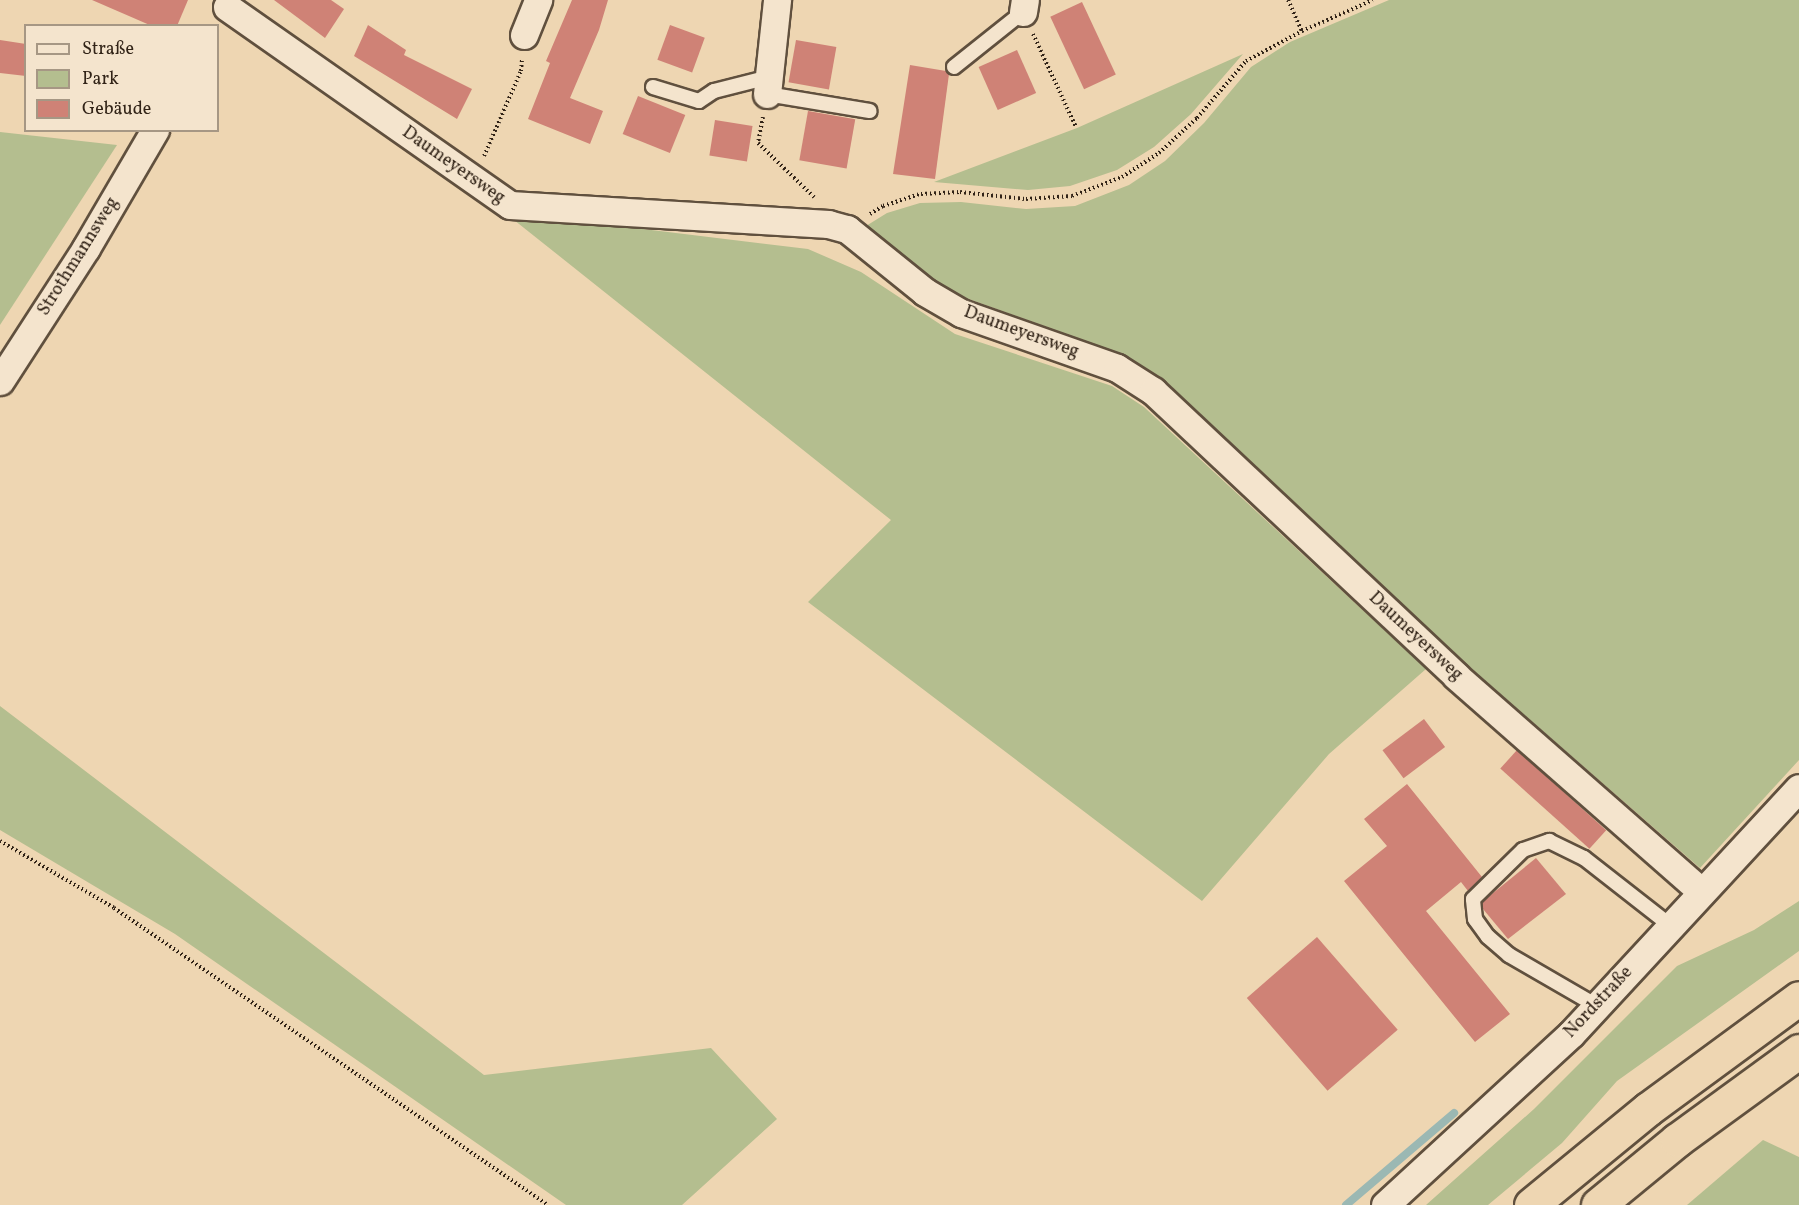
<!DOCTYPE html>
<meta charset="utf-8">
<style>
body{margin:0}
#map{position:relative;width:1799px;height:1205px;overflow:hidden;background:#eed6b2;font-family:Vollkorn,serif}
div>[style]{position:absolute}
.green>*{inset:0;background:#b4be8f}
.stream>*{height:8px;margin:-4px;padding:0 4px;transform-origin:4px;border-radius:4px;background:#9bb8b3}
.building>*{inset:0;background:#cf8276;transform-origin:0 0}
.path>*{height:4px;margin-top:-2px;transform-origin:0;background:repeating-linear-gradient(90deg,#312317 0 1.5px,transparent 0 4.5px)}
.roads{filter:drop-shadow(2px 0 #60503e) drop-shadow(-2px 0 #60503e) drop-shadow(0 2px #60503e) drop-shadow(0 -2px #60503e)}
.lane>*{height:14px;margin:-7px;padding:0 7px;transform-origin:7px;border-radius:7px;background:#f4e4cd}
.street>*{height:27px;margin:-13.5px;padding:0 13.5px;transform-origin:13.5px;border-radius:13.5px;background:#f4e4cd}
.highway>*{height:33px;margin:-16.5px;padding:0 16.5px;transform-origin:16.5px;border-radius:16.5px;background:#eed6b2}
span{translate:-50% -50%;white-space:nowrap;text-align:center;line-height:1.15;-webkit-text-stroke:4.5px #f4e4cd;paint-order:stroke}
.street-label{font-size:18px;color:#312317}
.legend{position:absolute;left:24px;top:24px;width:195px;height:108px;box-sizing:border-box;background:#f4e4cd;border:2px solid #a69784;margin:0;padding:8px 10px;list-style:none;font-size:18px;color:#312317}
.legend li{display:flex;align-items:center;gap:12px;height:30px}
.legend b{width:30px;border:2px solid #a69784}
</style>
<div id="map">
<div class="green">
<div style="clip-path:polygon(1389px 0,1799px 0,1799px 760px,1700px 868px,1468px 666px,1163px 379px,1117px 352px,963px 297px,930px 278px,866px 226px,887px 213px,920px 203px,961px 202px,1026px 209px,1075px 206px,1129px 185px,1165px 161px,1204px 123px,1251px 67px,1290px 42px)"></div>
<div style="clip-path:polygon(1243px 54px,1191px 114px,1154px 147px,1117px 170px,1070px 186px,1028px 190px,934px 182px,1077px 128px)"></div>
<div style="clip-path:polygon(0 132px,117px 145px,0 325px)"></div>
<div style="clip-path:polygon(504px 212px,808px 249px,861px 272px,955px 334px,1112px 386px,1144px 407px,1426px 669px,1329px 754px,1202px 901px,808px 602px,891px 520px)"></div>
<div style="clip-path:polygon(0 706px,484px 1075px,711px 1048px,777px 1119px,682px 1205px,566px 1205px,175px 934px,0 830px)"></div>
<div style="clip-path:polygon(1799px 901px,1799px 951px,1617px 1081px,1562px 1143px,1488px 1205px,1426px 1205px,1534px 1109px,1677px 966px,1754px 930px)"></div>
<div style="clip-path:polygon(1763px 1140px,1799px 1157px,1799px 1205px,1687px 1205px)"></div>
</div>
<div class="stream">
<div style="left:1346px;top:1205px;width:142px;rotate:-40.4deg"></div>
</div>
<div class="building">
<div style="clip-path:polygon(92px 0,188px 0,177px 26px,152px 26px)"></div>
<div style="clip-path:polygon(274px 0,331px 0,344px 9px,325px 38px)"></div>
<div style="clip-path:polygon(572px 0,608px 0,599px 30px,570px 98px,603px 111px,590px 144px,528px 119px,550px 63px,546px 61px)"></div>
<div style="left:1082px;top:2px;width:80px;height:35px;rotate:65deg"></div>
<div style="clip-path:polygon(368px 25px,406px 50px,404px 55px,472px 89px,457px 119px,354px 56px)"></div>
<div style="left:670px;top:25px;width:37px;height:37px;rotate:20deg"></div>
<div style="clip-path:polygon(0 40px,26px 44px,26px 76px,0 73px)"></div>
<div style="left:796px;top:40px;width:41px;height:43px;rotate:10deg"></div>
<div style="left:1017px;top:50px;width:47px;height:42px;rotate:66deg"></div>
<div style="clip-path:polygon(910px 65px,946px 71px,949px 74px,935px 179px,893px 174px)"></div>
<div style="left:638px;top:96px;width:51px;height:41px;rotate:22deg"></div>
<div style="left:808px;top:111px;width:48px;height:50px;rotate:10deg"></div>
<div style="left:715px;top:120px;width:38px;height:36px;rotate:9deg"></div>
<div style="left:1424px;top:719px;width:35px;height:52px;rotate:53deg"></div>
<div style="left:1517px;top:750px;width:120px;height:25px;rotate:42deg"></div>
<div style="clip-path:polygon(1407px 784px,1482px 877px,1468px 891px,1461px 882px,1426px 911px,1510px 1014px,1475px 1042px,1344px 881px,1387px 846px,1364px 819px)"></div>
<div style="clip-path:polygon(1536px 858px,1566px 894px,1508px 939px,1483px 909px,1482px 902px)"></div>
<div style="left:1317px;top:937px;width:123px;height:93px;rotate:49deg"></div>
</div>
<div class="path">
<div style="left:1288px;top:0;width:34px;rotate:66deg"></div>
<div style="left:1033px;top:34px;width:102px;rotate:65.2deg"></div>
<div style="left:763px;top:117px;width:26px;rotate:101deg"></div>
<div style="left:758px;top:143px;width:78px;rotate:44deg"></div>
<div style="left:484px;top:156px;width:93px;rotate:-66.5deg"></div>
<div style="left:521px;top:71px;width:11px;rotate:-85deg"></div>
<div style="left:870px;top:214px;width:15px;rotate:-32deg"></div>
<div style="left:883px;top:206px;width:40px;rotate:-18deg"></div>
<div style="left:921px;top:194px;width:39px;rotate:-3deg"></div>
<div style="left:960px;top:192px;width:66px;rotate:6.1deg"></div>
<div style="left:1026px;top:199px;width:46px;rotate:-3.7deg"></div>
<div style="left:1072px;top:196px;width:53px;rotate:-20.8deg"></div>
<div style="left:1122px;top:177px;width:44px;rotate:-33deg"></div>
<div style="left:1159px;top:153px;width:52px;rotate:-42.6deg"></div>
<div style="left:1197px;top:118px;width:75px;rotate:-49.3deg"></div>
<div style="left:1246px;top:61px;width:64px;rotate:-28.2deg"></div>
<div style="left:1302px;top:31px;width:77px;rotate:-23.6deg"></div>
<div style="left:0;top:841px;width:132px;rotate:30.4deg"></div>
<div style="left:114px;top:908px;width:526px;rotate:34.39deg"></div>
</div>
<div class="roads">
<div class="lane">
<div style="left:954px;top:67px;width:88px;rotate:-38.6deg"></div>
<div style="left:653px;top:87px;width:48px;rotate:16.9deg"></div>
<div style="left:699px;top:101px;width:18px;rotate:-34deg"></div>
<div style="left:714px;top:91px;width:57px;rotate:-14.3deg"></div>
<div style="left:767px;top:94px;width:104px;rotate:9.4deg"></div>
<div style="left:1597px;top:1006px;width:102px;rotate:-149.9deg"></div>
<div style="left:1509px;top:955px;width:28px;rotate:-139deg"></div>
<div style="left:1488px;top:937px;width:22px;rotate:-126deg"></div>
<div style="left:1475px;top:919px;width:20px;rotate:-96deg"></div>
<div style="left:1473px;top:899px;width:70px;rotate:-44.4deg"></div>
<div style="left:1523px;top:850px;width:28px;rotate:-19deg"></div>
<div style="left:1549px;top:841px;width:39px;rotate:26deg"></div>
<div style="left:1584px;top:858px;width:110px;rotate:38deg"></div>
</div>
<div class="street">
<div style="left:227px;top:7px;width:345px;rotate:35deg"></div>
<div style="left:510px;top:205px;width:319px;rotate:3.4deg"></div>
<div style="left:828px;top:224px;width:20px;rotate:15deg"></div>
<div style="left:847px;top:229px;width:100px;rotate:38.9deg"></div>
<div style="left:925px;top:292px;width:42px;rotate:30.3deg"></div>
<div style="left:961px;top:313px;width:165px;rotate:19.4deg"></div>
<div style="left:1117px;top:368px;width:43px;rotate:32.6deg"></div>
<div style="left:1153px;top:391px;width:416px;rotate:43.2deg"></div>
<div style="left:1456px;top:676px;width:327px;rotate:41.3deg"></div>
<div style="left:1023px;top:12px;width:12px;rotate:-81deg"></div>
<div style="left:524px;top:35px;width:38px;rotate:-68deg"></div>
<div style="left:767px;top:94px;width:95px;rotate:-83.9deg"></div>
<div style="left:0;top:381px;width:158px;rotate:-57.1deg"></div>
<div style="left:86px;top:248px;width:137px;rotate:-59.7deg"></div>
<div style="left:1385px;top:1205px;width:253px;rotate:-42.6deg"></div>
<div style="left:1571px;top:1034px;width:335px;rotate:-47.2deg"></div>
</div>
<div class="highway">
<div style="left:1531px;top:1205px;width:151px;rotate:-39.4deg"></div>
<div style="left:1648px;top:1109px;width:187px;rotate:-36.3deg"></div>
<div style="left:1598px;top:1205px;width:102px;rotate:-39.4deg"></div>
<div style="left:1677px;top:1140px;width:151px;rotate:-36.1deg"></div>
</div>
</div>
<div class="street-label">
<span style="left:453px;top:166px;rotate:35deg">Daumeyersweg</span>
<span style="left:79px;top:257px;rotate:-58deg">Strothmannsweg</span>
<span style="left:1021px;top:333px;rotate:20deg">Daumeyersweg</span>
<span style="left:1415px;top:637px;rotate:43deg">Daumeyersweg</span>
<span style="left:1599px;top:1003px;rotate:-47deg">Nordstraße</span>
</div>
<ul class="legend">
<li><b style="height:8px;background:#f4e4cd"></b>Straße</li>
<li><b style="height:16px;background:#b4be8f"></b>Park</li>
<li><b style="height:16px;background:#cf8276"></b>Gebäude</li>
</ul>
</div>
